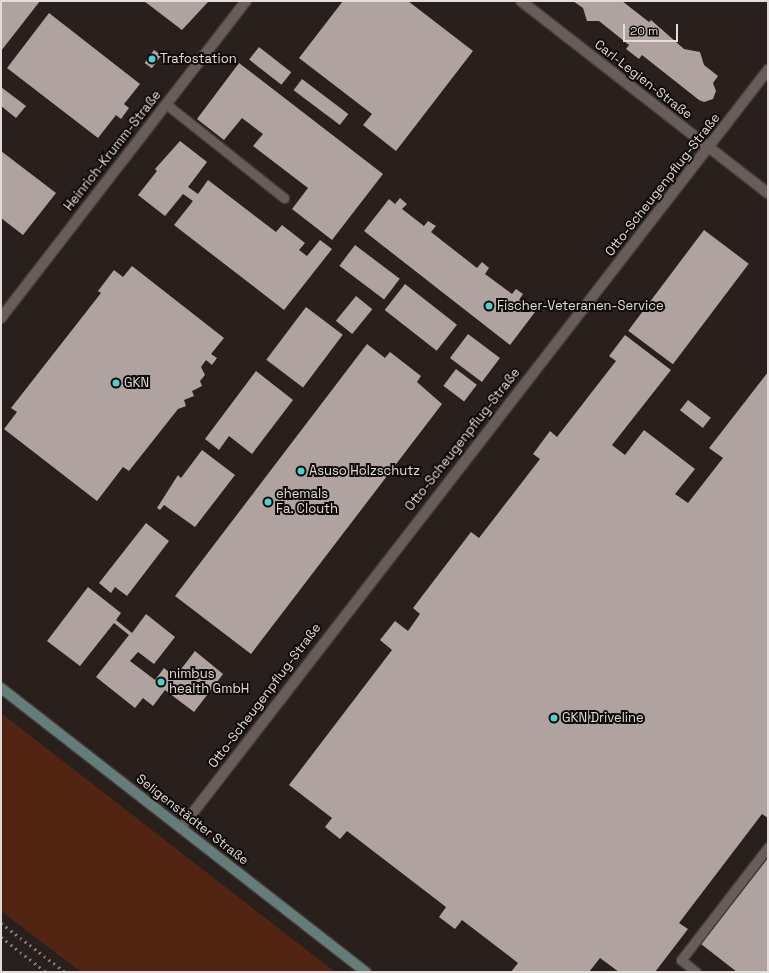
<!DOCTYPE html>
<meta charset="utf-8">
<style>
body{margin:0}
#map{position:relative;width:769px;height:973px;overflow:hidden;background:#29201d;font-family:"Space Grotesk",sans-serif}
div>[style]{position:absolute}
.green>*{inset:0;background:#522513}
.building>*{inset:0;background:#b0a39f;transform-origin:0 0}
.roads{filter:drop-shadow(1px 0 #443c39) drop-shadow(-1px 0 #443c39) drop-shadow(0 1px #443c39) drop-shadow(0 -1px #443c39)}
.lane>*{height:9px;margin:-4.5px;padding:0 4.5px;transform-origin:4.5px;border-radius:4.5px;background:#685d59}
.street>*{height:10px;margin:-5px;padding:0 5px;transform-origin:5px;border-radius:5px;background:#685d59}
.secondary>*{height:10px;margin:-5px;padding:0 5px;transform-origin:5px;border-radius:5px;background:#647d7b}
.rail>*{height:3px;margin-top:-1.5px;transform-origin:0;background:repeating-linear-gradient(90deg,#817977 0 2px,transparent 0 6px)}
.dots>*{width:11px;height:11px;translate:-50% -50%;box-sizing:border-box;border:2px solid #0f0b09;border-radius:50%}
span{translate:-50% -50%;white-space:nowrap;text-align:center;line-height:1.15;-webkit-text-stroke:4px #0f0b09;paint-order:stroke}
.poi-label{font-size:13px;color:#e2dbd9}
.left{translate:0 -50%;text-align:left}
.street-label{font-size:13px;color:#e2dbd9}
.frame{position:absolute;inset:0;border:2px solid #e2dbd9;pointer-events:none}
.scale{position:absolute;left:623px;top:24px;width:55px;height:18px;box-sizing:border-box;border:2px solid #e2dbd9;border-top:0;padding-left:5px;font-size:12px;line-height:14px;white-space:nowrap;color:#e2dbd9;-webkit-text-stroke:3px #0f0b09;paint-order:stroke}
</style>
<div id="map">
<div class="green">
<div style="clip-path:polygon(1px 713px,335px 972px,81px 972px,1px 911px)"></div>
</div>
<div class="building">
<div style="clip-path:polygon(1px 1px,40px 1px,1px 51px)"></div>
<div style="clip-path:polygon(144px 1px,206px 1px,208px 2px,182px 30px)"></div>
<div style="clip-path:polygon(343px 1px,408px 1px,473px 51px,396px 151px,363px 125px,372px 114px,299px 58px)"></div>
<div style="clip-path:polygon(573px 1px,622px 1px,649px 22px,651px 20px,684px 49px,700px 52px,704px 65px,718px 76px,713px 83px,716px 91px,713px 99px,704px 102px,699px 100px,642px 55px,639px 59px,626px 49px,629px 45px,599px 21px,587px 21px,583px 8px)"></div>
<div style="clip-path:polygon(49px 13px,140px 84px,124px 104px,129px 108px,121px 119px,116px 115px,98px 138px,7px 68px)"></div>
<div style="left:259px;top:47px;width:41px;height:16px;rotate:38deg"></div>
<div style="left:154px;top:50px;width:9px;height:16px;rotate:36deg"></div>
<div style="clip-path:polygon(239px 63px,383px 174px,332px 240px,292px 209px,308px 188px,253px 146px,263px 134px,242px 118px,224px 140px,197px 119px)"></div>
<div style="left:302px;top:79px;width:58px;height:14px;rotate:37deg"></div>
<div style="clip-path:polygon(1px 87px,26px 106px,16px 118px,1px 106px)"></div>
<div style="clip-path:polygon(180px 141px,207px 162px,188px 187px,198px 194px,208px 180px,276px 232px,282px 225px,305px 243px,299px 250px,307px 256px,320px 240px,332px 249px,284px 310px,174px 225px,193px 201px,183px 194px,165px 216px,138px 195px,157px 171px,155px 169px)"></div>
<div style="clip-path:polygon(1px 151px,56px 193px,23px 235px,1px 218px)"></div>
<div style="clip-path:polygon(400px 198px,407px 204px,402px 209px,424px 226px,428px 221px,436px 226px,431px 232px,477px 268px,482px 262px,489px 268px,485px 274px,512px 294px,516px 289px,523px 294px,519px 300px,535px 312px,510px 345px,364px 231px,389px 199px,395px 204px)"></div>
<div style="left:704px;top:230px;width:56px;height:126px;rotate:37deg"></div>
<div style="left:355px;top:245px;width:56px;height:26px;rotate:37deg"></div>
<div style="clip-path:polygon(132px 266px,224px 338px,211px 354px,217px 358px,212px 365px,206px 360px,201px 367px,205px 375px,200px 381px,202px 386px,192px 391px,194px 396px,184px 400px,186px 406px,178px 409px,129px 471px,123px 467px,97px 501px,4px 429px,17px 412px,11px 408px,101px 293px,98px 291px,114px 270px,123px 277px)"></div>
<div style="left:405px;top:284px;width:66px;height:33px;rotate:38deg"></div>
<div style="left:356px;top:296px;width:21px;height:32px;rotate:39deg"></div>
<div style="left:306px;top:307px;width:46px;height:66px;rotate:37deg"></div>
<div style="left:468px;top:334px;width:40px;height:30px;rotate:37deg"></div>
<div style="clip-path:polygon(625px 335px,671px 370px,612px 445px,625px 455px,644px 430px,695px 469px,675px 494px,688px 503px,723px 458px,709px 448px,768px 372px,768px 818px,762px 814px,679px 923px,688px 929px,655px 972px,619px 972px,600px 958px,589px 972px,511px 972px,518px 963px,462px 920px,455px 929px,439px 917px,446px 907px,347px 831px,340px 839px,325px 827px,332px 818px,289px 785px,392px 650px,380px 640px,395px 621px,408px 631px,420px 614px,413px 608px,471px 532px,479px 538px,540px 459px,533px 454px,550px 431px,557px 437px,616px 361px,609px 356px)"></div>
<div style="clip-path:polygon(367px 344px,385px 358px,390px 352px,421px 376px,417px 382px,442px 404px,251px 654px,175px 596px)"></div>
<div style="left:456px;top:369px;width:26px;height:21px;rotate:37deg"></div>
<div style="clip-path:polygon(256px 371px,293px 400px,252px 454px,229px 436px,219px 450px,205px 439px)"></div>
<div style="left:688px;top:400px;width:29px;height:13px;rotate:38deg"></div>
<div style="clip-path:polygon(202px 450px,235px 475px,195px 527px,164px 505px,160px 510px,157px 508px,178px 475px,181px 478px)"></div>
<div style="clip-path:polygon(146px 523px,169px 541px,127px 596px,115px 587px,111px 593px,99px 583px)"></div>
<div style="clip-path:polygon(88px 587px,121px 613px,116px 620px,132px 633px,146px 614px,175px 637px,154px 664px,138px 652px,130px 661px,155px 680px,164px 668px,175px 677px,195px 651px,223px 674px,194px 712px,165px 690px,153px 706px,143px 698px,135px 708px,96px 677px,129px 635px,114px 623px,80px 666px,47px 641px)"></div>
<div style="clip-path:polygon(768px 858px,768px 972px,737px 972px,701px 944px)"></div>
</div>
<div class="roads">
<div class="lane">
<div style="left:166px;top:104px;width:151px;rotate:38.5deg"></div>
<div style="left:696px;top:972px;width:19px;rotate:-141deg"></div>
<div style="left:681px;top:960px;width:143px;rotate:-52.4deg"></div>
</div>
<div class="street">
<div style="left:521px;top:1px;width:313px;rotate:37.9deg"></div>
<div style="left:1px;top:318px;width:401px;rotate:-52.3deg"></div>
<div style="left:181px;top:828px;width:959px;rotate:-52.25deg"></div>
</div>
<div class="secondary">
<div style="left:1px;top:688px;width:462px;rotate:37.9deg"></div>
</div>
</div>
<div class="rail">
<div style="left:1px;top:923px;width:81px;rotate:37.4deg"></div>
<div style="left:1px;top:937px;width:57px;rotate:37.9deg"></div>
</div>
<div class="dots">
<div style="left:152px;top:59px;background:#52cdd0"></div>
<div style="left:489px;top:306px;background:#52cdd0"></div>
<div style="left:116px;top:383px;background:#52cdd0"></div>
<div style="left:301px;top:471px;background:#52cdd0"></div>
<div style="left:268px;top:502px;background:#52cdd0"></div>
<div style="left:161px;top:682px;background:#52cdd0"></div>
<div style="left:554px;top:718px;background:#52cdd0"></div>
</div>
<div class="poi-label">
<span class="left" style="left:160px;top:59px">Trafostation</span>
<span class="left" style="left:497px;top:306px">Fischer-Veteranen-Service</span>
<span class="left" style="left:124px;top:383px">GKN</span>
<span class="left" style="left:309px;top:471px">Asuso Holzschutz</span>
<span class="left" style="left:276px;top:502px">ehemals<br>Fa. Clouth</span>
<span class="left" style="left:169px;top:682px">nimbus<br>health GmbH</span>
<span class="left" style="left:562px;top:718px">GKN Driveline</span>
</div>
<div class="street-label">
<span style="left:643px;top:80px;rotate:38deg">Carl-Legien-Straße</span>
<span style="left:113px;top:151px;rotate:-52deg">Heinrich-Krumm-Straße</span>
<span style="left:663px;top:185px;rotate:-52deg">Otto-Scheugenpflug-Straße</span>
<span style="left:463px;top:440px;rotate:-52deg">Otto-Scheugenpflug-Straße</span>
<span style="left:265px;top:696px;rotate:-53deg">Otto-Scheugenpflug-Straße</span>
<span style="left:192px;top:820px;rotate:38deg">Seligenstädter Straße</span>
</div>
<div class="frame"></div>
<div class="scale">20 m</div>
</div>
